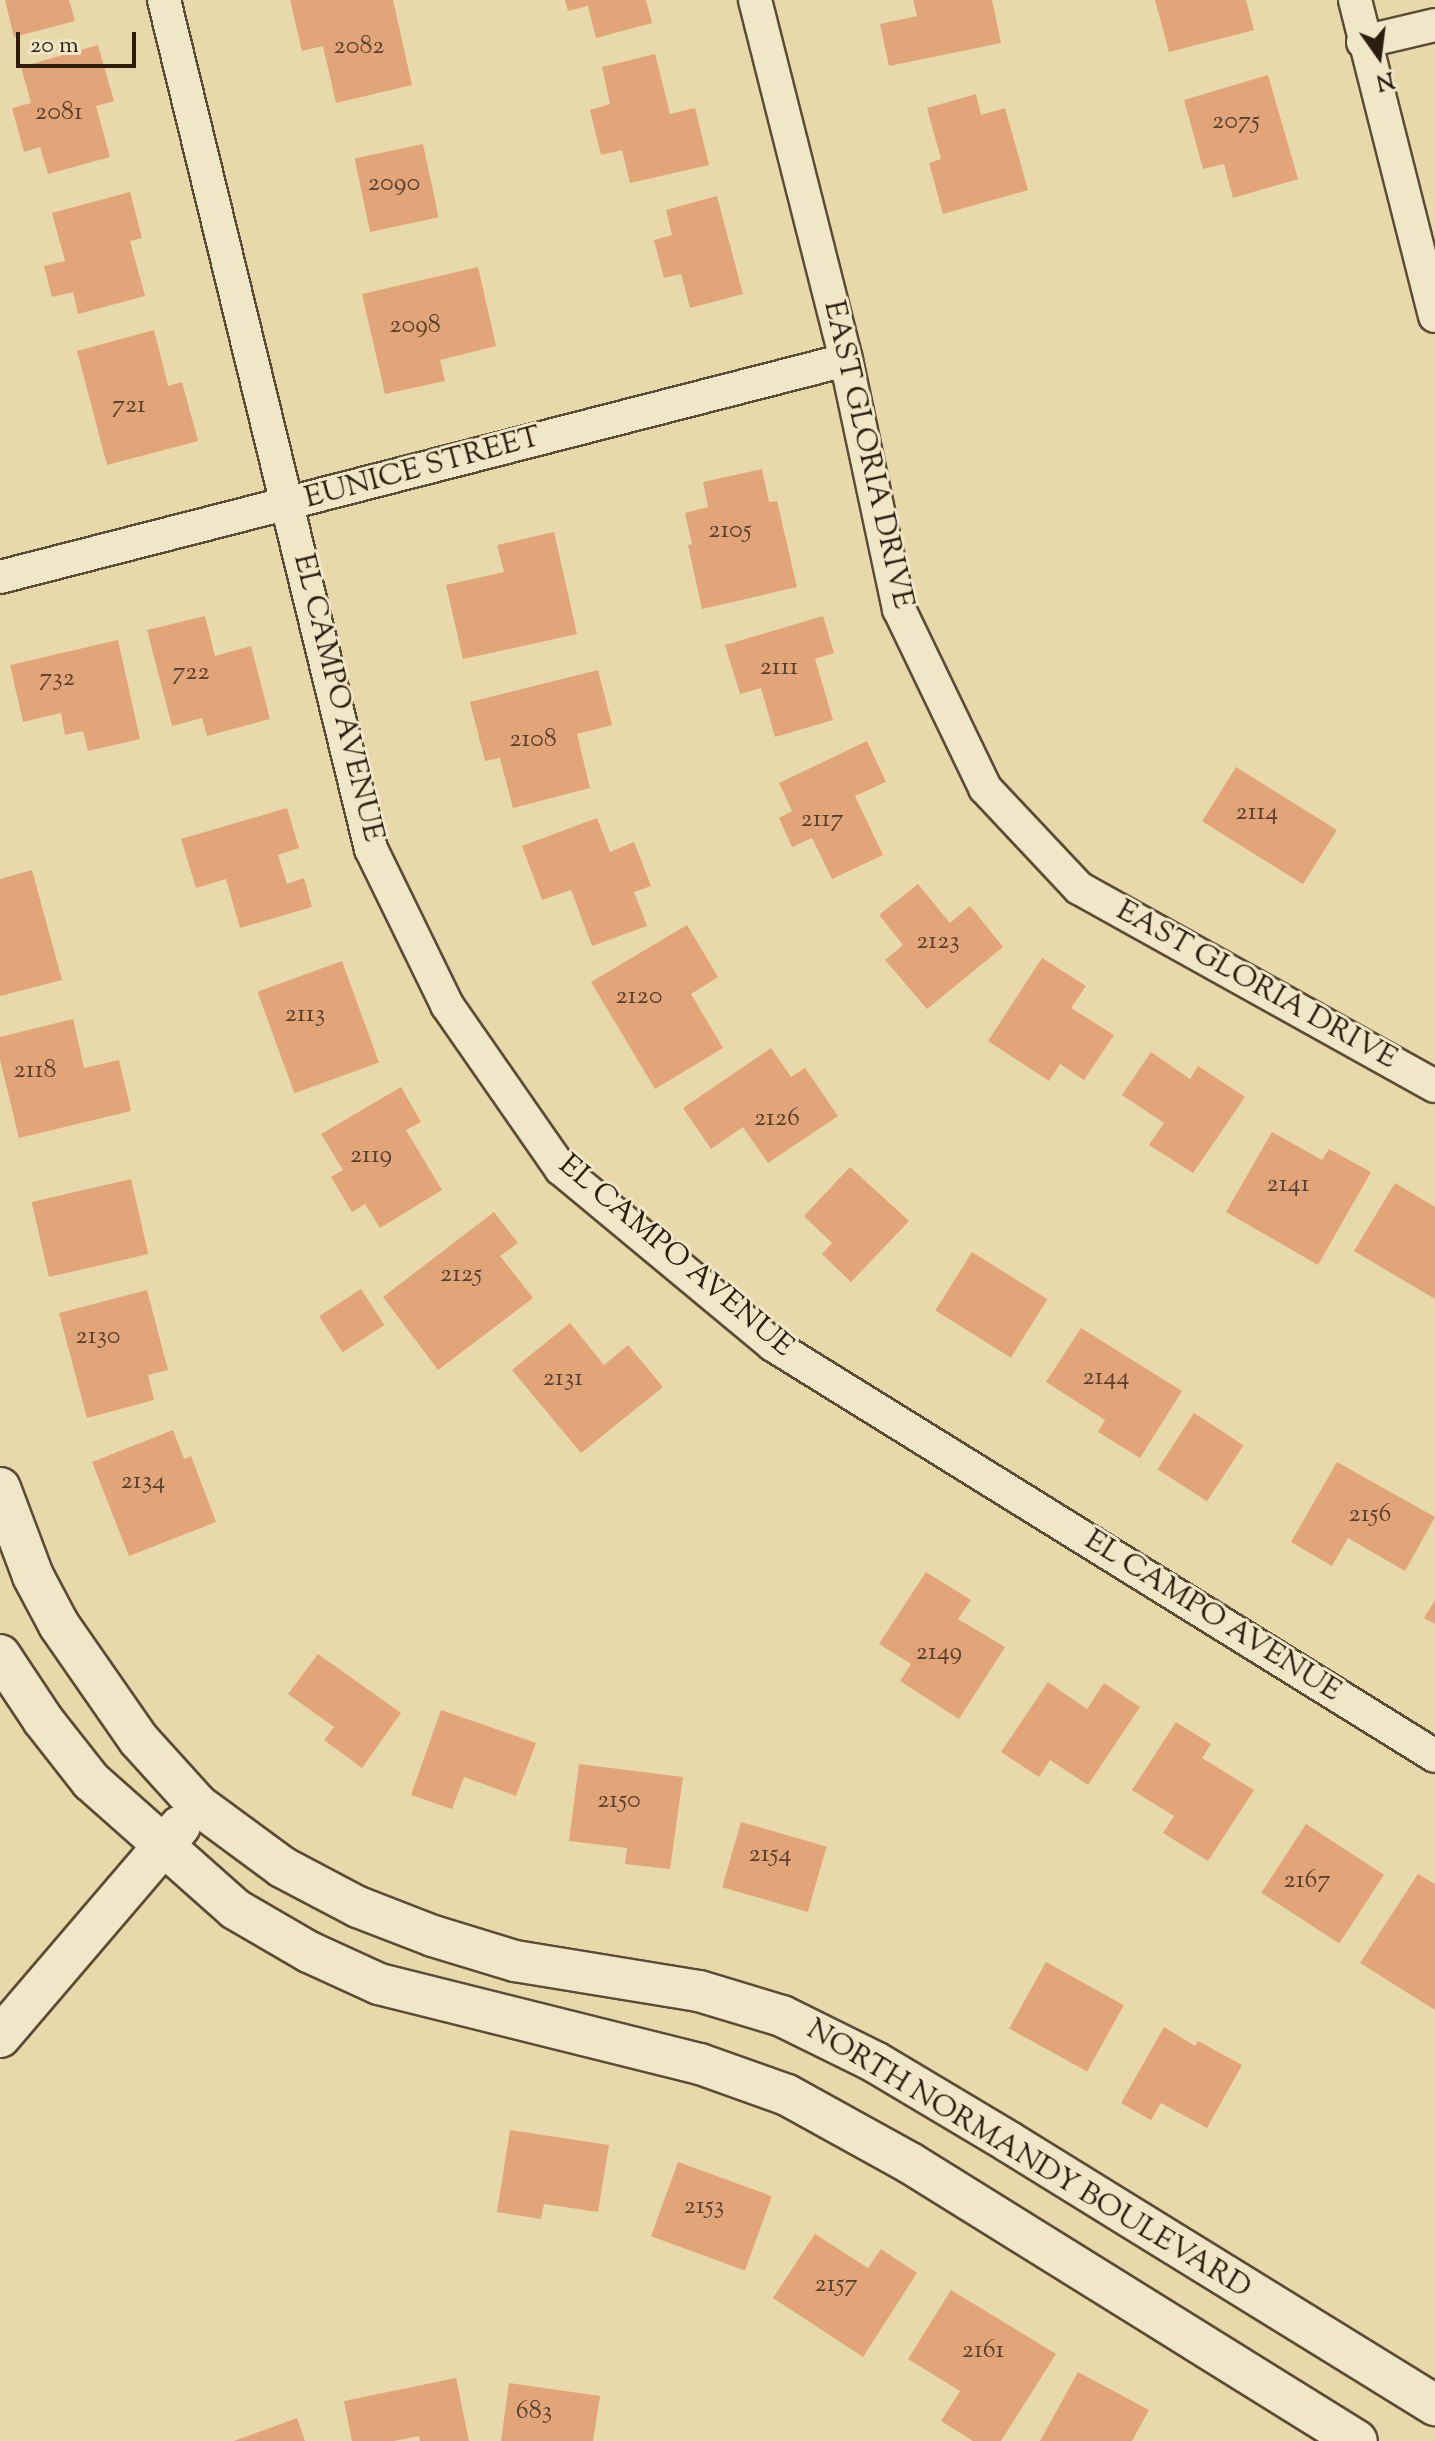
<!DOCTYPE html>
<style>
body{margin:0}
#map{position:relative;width:1435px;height:2441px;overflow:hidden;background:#e8d9aa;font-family:"Sorts Mill Goudy",serif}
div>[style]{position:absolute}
.building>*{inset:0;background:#e2a57a;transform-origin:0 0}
.roads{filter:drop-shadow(2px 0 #5c4c36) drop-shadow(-2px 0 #5c4c36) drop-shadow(0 2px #5c4c36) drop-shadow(0 -2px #5c4c36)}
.minor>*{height:32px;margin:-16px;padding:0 16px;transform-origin:16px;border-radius:16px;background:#f0e6c8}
.tertiary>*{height:40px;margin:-20px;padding:0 20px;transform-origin:20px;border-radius:20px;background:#f0e6c8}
span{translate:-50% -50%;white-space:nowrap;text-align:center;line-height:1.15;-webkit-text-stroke:6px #f0e6c8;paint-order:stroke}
.number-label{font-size:26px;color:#5a3f2a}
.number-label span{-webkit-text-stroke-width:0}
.street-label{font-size:30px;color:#2d1d0f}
.north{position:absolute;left:1339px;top:16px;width:80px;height:80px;-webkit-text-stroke:6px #f0e6c8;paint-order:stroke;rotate:166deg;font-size:22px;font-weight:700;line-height:32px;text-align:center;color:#2d1d0f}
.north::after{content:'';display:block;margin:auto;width:28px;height:36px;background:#2d1d0f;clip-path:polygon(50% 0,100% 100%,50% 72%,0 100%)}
.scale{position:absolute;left:16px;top:32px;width:120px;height:36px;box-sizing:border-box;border:4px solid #2d1d0f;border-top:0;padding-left:10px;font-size:24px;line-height:28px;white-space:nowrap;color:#2d1d0f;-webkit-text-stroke:6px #f0e6c8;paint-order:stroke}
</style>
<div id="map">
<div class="building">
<div style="clip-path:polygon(5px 0,69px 0,75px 21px,14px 37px)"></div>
<div style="clip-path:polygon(290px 0,393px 0,412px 85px,336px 103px,323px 46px,302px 51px)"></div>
<div style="clip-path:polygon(565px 0,646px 0,652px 23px,596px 38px,588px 6px,568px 11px)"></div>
<div style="clip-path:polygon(913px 0,992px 0,1001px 43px,889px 66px,880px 24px,917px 16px)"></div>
<div style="clip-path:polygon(1155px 0,1246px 0,1254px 30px,1169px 52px)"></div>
<div style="clip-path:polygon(98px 45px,114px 101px,96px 106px,110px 157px,48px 174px,40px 147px,24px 152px,12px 108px,31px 103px,21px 67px)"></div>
<div style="clip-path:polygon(655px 54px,670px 114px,695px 108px,709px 165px,630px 183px,622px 150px,601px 155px,590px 110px,610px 104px,602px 67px)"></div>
<div style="clip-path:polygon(1268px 75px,1298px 179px,1233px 198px,1224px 164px,1203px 169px,1184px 100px)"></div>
<div style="clip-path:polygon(976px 94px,981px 115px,1005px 108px,1028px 190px,943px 214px,929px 163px,941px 159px,927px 108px)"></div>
<div style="left:423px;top:144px;width:75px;height:70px;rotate:78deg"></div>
<div style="clip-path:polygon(130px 192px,142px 238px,130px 241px,145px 296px,78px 314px,73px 292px,52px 297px,44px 266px,65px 261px,52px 213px)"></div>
<div style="clip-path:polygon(717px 196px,743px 294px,690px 308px,681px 274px,664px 278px,654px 240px,672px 235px,666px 210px)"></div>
<div style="clip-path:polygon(478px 267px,496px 346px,440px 360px,445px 381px,385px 394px,362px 294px)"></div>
<div style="clip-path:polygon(154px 330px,168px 386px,182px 382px,198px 441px,107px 465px,77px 351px)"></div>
<div style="clip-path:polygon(762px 469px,769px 502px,777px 501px,797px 587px,702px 609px,688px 545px,692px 544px,685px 513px,708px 507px,703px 482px)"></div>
<div style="clip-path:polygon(554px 532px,577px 634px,463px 659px,446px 585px,504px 572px,497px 545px)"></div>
<div style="clip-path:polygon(205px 616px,215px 656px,251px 646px,270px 719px,207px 736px,202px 718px,172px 726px,147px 630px)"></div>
<div style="clip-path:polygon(823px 616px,834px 653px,815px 659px,833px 720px,775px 737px,761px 688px,740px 694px,725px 645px)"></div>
<div style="clip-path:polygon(118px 640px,140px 739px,88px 751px,83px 731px,65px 735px,61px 713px,23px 722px,10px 665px)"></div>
<div style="clip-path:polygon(598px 670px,612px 725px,577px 734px,590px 788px,513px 808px,500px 758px,485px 761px,470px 702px)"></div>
<div style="clip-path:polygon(867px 741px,886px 782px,855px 796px,883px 855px,832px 879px,812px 838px,792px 847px,779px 818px,792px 811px,779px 783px)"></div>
<div style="left:1236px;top:767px;width:119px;height:64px;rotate:32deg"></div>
<div style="clip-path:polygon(287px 808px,299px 848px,278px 855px,287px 884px,304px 878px,312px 907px,240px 928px,226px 879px,196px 888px,181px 839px)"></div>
<div style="clip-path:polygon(597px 818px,610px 852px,634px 842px,651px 886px,634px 892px,647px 926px,592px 946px,571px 890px,542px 900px,522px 846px)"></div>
<div style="clip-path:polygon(32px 870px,62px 980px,0 996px,0 879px)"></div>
<div style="clip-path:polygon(918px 884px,950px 923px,970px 906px,1003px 947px,927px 1009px,885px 960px,903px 945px,879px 915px)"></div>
<div style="clip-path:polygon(687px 925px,718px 977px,691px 994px,723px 1048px,655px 1089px,591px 982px)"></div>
<div style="clip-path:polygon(1042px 958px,1086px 986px,1071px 1008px,1114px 1035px,1084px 1080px,1060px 1064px,1049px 1081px,988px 1041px)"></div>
<div style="left:342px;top:961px;width:108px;height:90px;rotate:70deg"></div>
<div style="clip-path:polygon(73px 1019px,84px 1068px,119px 1060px,131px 1111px,19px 1138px,0 1060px,0 1037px)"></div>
<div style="clip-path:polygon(771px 1048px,791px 1077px,805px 1068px,838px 1116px,768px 1163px,743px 1127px,711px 1149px,683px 1108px)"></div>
<div style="clip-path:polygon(1151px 1052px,1190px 1079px,1198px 1066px,1245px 1097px,1193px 1173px,1149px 1145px,1164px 1123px,1122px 1095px)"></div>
<div style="clip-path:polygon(401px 1087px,421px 1122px,406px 1130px,442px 1190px,380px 1228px,365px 1204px,352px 1212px,331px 1177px,343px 1170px,321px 1134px)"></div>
<div style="clip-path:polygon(1272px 1132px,1322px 1160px,1329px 1149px,1371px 1172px,1318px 1265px,1226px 1212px)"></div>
<div style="clip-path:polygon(850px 1167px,909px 1221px,851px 1282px,822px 1254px,832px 1243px,804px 1216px)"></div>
<div style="left:131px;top:1179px;width:77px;height:102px;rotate:77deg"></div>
<div style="clip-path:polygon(1395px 1183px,1435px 1207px,1435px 1299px,1354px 1251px)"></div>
<div style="clip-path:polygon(494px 1212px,518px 1243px,500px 1256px,533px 1298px,438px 1370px,383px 1297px)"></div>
<div style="left:972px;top:1252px;width:89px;height:69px;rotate:32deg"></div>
<div style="left:361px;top:1289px;width:43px;height:50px;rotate:57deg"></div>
<div style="clip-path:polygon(147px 1290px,168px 1370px,148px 1375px,154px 1400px,87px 1418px,59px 1313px)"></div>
<div style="clip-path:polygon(570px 1323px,604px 1365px,628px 1345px,663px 1387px,581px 1453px,512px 1370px)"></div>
<div style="clip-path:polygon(1081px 1328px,1182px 1391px,1140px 1458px,1098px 1432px,1105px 1420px,1046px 1382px)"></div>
<div style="left:1194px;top:1413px;width:59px;height:67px;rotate:33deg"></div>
<div style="clip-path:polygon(173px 1430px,184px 1459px,191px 1456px,216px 1522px,129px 1556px,92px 1462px)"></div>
<div style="clip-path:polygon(1337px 1462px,1435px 1517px,1405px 1571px,1348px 1538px,1332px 1566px,1291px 1542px)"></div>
<div style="clip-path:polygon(926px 1572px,971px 1600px,958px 1619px,1005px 1647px,959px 1719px,900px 1681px,911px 1664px,879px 1644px)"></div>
<div style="clip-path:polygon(1435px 1600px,1435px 1624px,1424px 1618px)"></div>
<div style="clip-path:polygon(318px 1654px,401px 1713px,362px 1768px,324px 1740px,334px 1727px,288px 1694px)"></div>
<div style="clip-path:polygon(1048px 1682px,1087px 1709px,1104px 1683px,1140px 1707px,1088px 1785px,1050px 1760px,1039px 1777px,1001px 1752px)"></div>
<div style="clip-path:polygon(441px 1710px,536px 1743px,516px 1796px,464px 1777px,452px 1809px,411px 1795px)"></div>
<div style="clip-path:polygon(1176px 1722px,1211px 1744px,1202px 1758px,1254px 1790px,1208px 1861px,1163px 1833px,1174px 1816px,1132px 1790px)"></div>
<div style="clip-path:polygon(579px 1764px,683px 1777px,670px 1869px,625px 1864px,627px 1848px,569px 1841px)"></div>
<div style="left:741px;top:1822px;width:89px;height:68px;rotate:16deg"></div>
<div style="left:1306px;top:1824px;width:93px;height:82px;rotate:33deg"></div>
<div style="clip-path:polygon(1418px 1874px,1435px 1884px,1435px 2010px,1360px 1963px)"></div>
<div style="left:1046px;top:1962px;width:89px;height:76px;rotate:29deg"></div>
<div style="clip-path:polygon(1164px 2027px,1195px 2046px,1198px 2041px,1242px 2065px,1207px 2128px,1161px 2103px,1151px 2120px,1121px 2103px)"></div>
<div style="clip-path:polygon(510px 2130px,609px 2145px,598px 2212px,544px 2204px,541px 2219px,497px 2212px)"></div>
<div style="left:678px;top:2162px;width:100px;height:79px;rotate:20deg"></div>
<div style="clip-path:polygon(815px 2234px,868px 2268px,881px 2249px,917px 2273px,863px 2357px,773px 2298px)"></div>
<div style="clip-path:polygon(951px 2290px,1056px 2354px,1001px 2441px,973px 2441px,941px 2421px,960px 2391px,908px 2359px)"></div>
<div style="clip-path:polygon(1078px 2372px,1149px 2410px,1132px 2441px,1040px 2441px)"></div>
<div style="clip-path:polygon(456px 2378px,469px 2441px,420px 2441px,419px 2436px,394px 2441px,352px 2441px,344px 2401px)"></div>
<div style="clip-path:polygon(509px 2383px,600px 2396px,593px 2441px,501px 2441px)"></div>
<div style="clip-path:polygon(297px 2418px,305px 2441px,234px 2441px)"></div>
</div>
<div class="roads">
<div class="minor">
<div style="left:164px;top:0;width:874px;rotate:76.3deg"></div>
<div style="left:371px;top:849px;width:174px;rotate:64deg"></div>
<div style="left:447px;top:1005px;width:200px;rotate:55.2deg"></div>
<div style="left:561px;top:1169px;width:276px;rotate:39.7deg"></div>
<div style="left:773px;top:1345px;width:779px;rotate:31.83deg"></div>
<div style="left:755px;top:0;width:371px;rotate:75.8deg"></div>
<div style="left:846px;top:360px;width:255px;rotate:78deg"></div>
<div style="left:899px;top:609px;width:199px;rotate:64.3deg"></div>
<div style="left:985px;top:788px;width:137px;rotate:46.8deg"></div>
<div style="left:1079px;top:888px;width:407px;rotate:29.1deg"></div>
<div style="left:1355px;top:0;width:326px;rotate:75.8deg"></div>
<div style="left:1363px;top:42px;width:74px;rotate:-13.3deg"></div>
<div style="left:0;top:577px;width:873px;rotate:-14.39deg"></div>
</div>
<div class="tertiary">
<div style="left:0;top:1488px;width:94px;rotate:69.4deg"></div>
<div style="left:33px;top:1576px;width:55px;rotate:62deg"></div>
<div style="left:59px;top:1625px;width:140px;rotate:55.2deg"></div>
<div style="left:139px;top:1740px;width:88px;rotate:47.8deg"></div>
<div style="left:198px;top:1805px;width:104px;rotate:36.4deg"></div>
<div style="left:282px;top:1867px;width:86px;rotate:27.8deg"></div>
<div style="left:358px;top:1907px;width:80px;rotate:21.1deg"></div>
<div style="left:433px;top:1936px;width:86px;rotate:17deg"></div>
<div style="left:515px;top:1961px;width:186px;rotate:9.3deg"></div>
<div style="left:699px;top:1991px;width:87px;rotate:16.8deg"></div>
<div style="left:782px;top:2016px;width:104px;rotate:26.3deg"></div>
<div style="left:875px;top:2062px;width:156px;rotate:30.8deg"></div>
<div style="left:1009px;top:2142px;width:501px;rotate:31.69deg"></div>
<div style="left:0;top:1655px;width:78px;rotate:56.5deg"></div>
<div style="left:43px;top:1720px;width:78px;rotate:51.8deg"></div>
<div style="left:91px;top:1781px;width:193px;rotate:41.6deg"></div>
<div style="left:235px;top:1909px;width:86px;rotate:30.2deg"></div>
<div style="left:309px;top:1952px;width:77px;rotate:24.6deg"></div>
<div style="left:379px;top:1984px;width:331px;rotate:14deg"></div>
<div style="left:700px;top:2064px;width:92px;rotate:19.6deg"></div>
<div style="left:787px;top:2095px;width:141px;rotate:28.9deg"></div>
<div style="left:910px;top:2163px;width:526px;rotate:31.88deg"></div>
<div style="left:0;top:2037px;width:277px;rotate:-49.5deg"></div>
</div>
</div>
<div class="number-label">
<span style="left:359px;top:47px">2082</span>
<span style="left:59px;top:113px">2081</span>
<span style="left:1236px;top:122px">2075</span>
<span style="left:394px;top:184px">2090</span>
<span style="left:415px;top:326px">2098</span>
<span style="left:129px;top:406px">721</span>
<span style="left:730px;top:531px">2105</span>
<span style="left:779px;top:668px">2111</span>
<span style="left:191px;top:673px">722</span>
<span style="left:57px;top:679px">732</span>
<span style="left:533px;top:740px">2108</span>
<span style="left:1257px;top:813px">2114</span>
<span style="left:822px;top:820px">2117</span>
<span style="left:938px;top:942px">2123</span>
<span style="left:639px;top:997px">2120</span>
<span style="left:305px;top:1015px">2113</span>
<span style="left:35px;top:1071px">2118</span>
<span style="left:777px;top:1119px">2126</span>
<span style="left:371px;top:1156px">2119</span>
<span style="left:1288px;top:1185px">2141</span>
<span style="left:461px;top:1275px">2125</span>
<span style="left:98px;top:1337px">2130</span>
<span style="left:1106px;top:1378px">2144</span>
<span style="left:563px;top:1379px">2131</span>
<span style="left:143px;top:1482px">2134</span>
<span style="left:1370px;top:1515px">2156</span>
<span style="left:939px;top:1653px">2149</span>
<span style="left:619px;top:1801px">2150</span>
<span style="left:770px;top:1855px">2154</span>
<span style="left:1307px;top:1881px">2167</span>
<span style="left:704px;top:2207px">2153</span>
<span style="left:836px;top:2285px">2157</span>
<span style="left:983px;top:2351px">2161</span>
<span style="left:534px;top:2412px">683</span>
</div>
<div class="street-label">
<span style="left:867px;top:455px;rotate:77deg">EAST GLORIA DRIVE</span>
<span style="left:423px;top:469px;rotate:-15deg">EUNICE STREET</span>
<span style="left:337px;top:698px;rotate:76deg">EL CAMPO AVENUE</span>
<span style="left:1256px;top:986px;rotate:29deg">EAST GLORIA DRIVE</span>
<span style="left:675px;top:1257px;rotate:40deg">EL CAMPO AVENUE</span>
<span style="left:1212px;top:1617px;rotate:32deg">EL CAMPO AVENUE</span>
<span style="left:1028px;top:2160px;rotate:31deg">NORTH NORMANDY BOULEVARD</span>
</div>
<div class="north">N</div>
<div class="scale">20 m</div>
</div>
